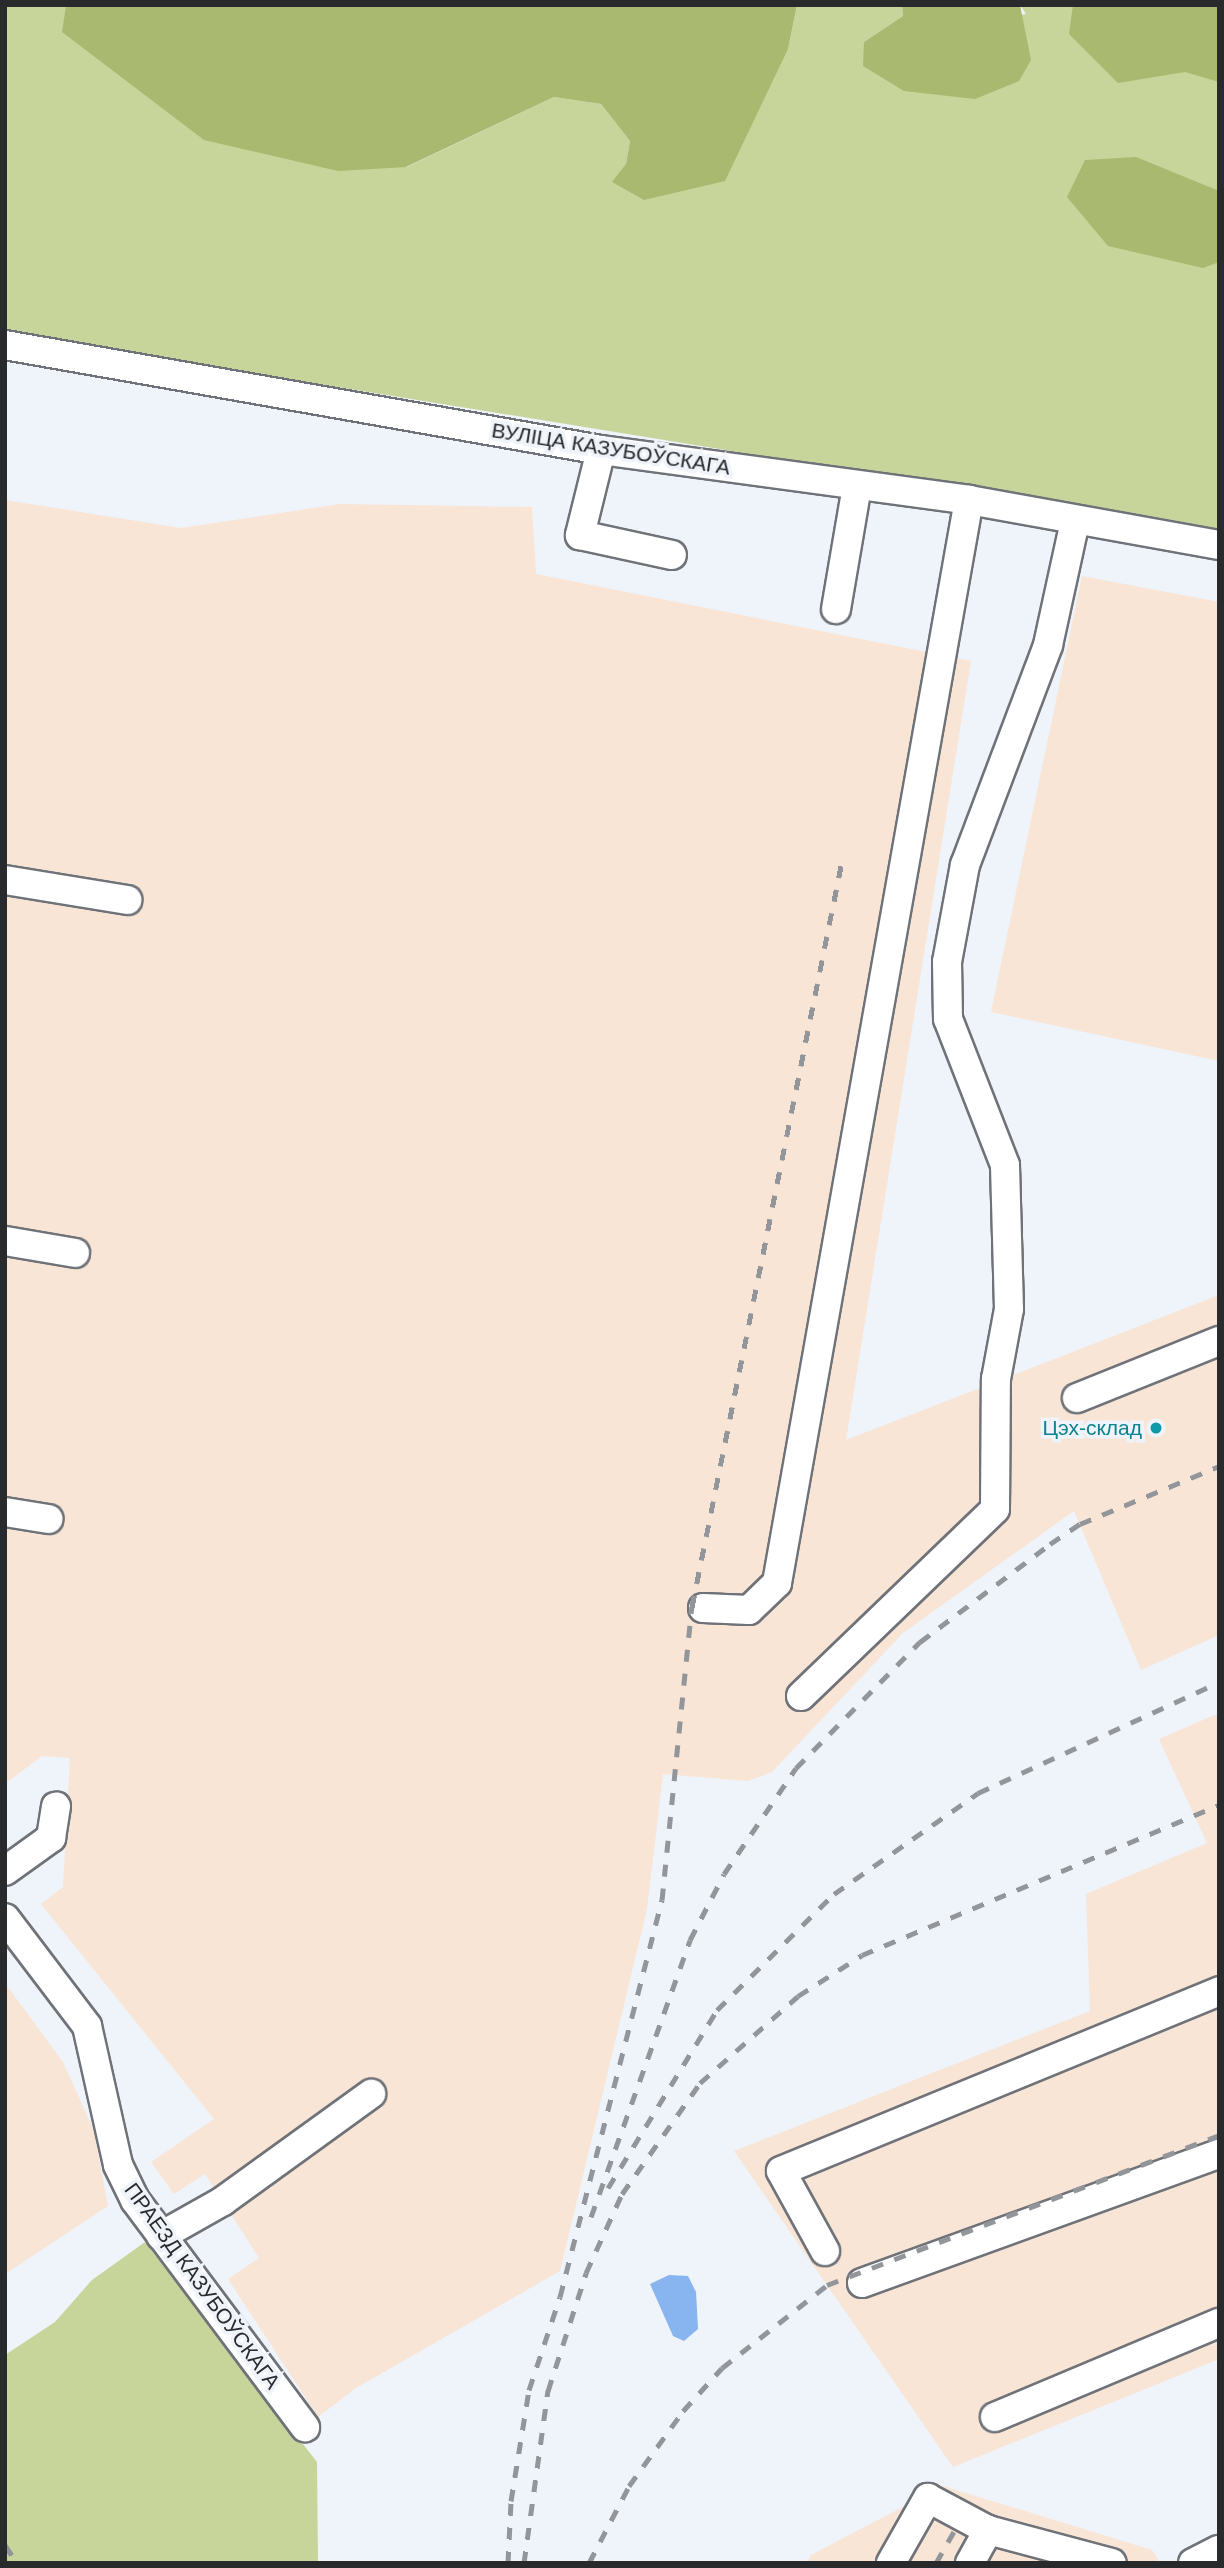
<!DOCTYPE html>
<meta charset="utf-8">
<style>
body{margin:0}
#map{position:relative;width:1224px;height:2568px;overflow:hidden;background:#eff3fa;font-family:Helvetica,sans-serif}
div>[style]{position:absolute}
.industrial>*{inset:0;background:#f8e5d5}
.green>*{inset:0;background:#c7d49a}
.forest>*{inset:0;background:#a9b96f}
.water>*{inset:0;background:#88b4f0}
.roads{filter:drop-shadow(2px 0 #6f7379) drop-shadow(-2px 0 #6f7379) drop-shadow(0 2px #6f7379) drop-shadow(0 -2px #6f7379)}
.minor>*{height:28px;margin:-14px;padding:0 14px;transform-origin:14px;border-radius:14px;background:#fff}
.rail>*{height:5px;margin-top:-2.5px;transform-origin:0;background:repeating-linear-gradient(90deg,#92959a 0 12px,transparent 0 24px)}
.dots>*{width:19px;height:19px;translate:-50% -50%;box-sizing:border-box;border:4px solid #eff3fa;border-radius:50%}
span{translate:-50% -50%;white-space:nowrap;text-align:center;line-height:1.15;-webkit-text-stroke:7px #eff3fa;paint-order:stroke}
.street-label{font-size:21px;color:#282a2c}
.culture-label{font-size:21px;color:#0d838f}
.right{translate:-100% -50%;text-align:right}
.frame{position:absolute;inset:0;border:7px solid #282a2c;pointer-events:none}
</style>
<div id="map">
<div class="industrial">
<div style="clip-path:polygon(5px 500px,181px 528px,340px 504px,532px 507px,536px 574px,971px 661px,846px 1440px,1219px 1295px,1219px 1635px,1141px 1670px,1074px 1511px,903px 1633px,772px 1772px,748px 1781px,663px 1774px,647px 1909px,560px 2271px,356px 2388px,318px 2417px,228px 2279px,259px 2258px,205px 2174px,174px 2194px,151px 2162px,214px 2119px,41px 1904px,63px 1887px,70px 1758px,42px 1756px,5px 1784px)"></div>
<div style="clip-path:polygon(1082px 576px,1219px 602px,1219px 1061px,991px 1012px)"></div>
<div style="clip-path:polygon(1219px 1713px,1219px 2359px,953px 2467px,734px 2151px,1090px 2011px,1086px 1894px,1207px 1843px,1159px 1739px)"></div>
<div style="clip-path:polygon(5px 1983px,63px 2062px,94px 2131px,108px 2206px,5px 2274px)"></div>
<div style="clip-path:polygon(943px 2486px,1152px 2550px,1160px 2563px,807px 2563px,811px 2555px)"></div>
</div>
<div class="green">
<div style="clip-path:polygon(5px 5px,66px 5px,63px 32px,407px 167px,554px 97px,601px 104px,630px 141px,626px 164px,753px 111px,788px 49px,797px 5px,902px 5px,903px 16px,864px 42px,1026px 14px,1020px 5px,1219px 5px,1219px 530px,5px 333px)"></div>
<div style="clip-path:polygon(145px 2242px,317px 2462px,318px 2563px,5px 2563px,5px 2355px,55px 2322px,92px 2280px)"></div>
</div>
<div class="forest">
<div style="clip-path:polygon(66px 5px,797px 5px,788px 49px,725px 181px,644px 200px,612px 182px,626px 164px,630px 141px,601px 104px,554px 97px,406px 167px,338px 171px,204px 140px,62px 32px)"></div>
<div style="clip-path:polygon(902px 5px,1020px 5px,1031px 60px,1019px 81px,975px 99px,904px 91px,863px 66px,864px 42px,903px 16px)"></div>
<div style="clip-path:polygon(1073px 5px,1219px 5px,1219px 82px,1185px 72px,1118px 83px,1069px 34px)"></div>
<div style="clip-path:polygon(1136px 157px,1219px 191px,1219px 262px,1203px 268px,1108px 246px,1067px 197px,1085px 160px)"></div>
</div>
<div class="water">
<div style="clip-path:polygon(669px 2275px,688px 2276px,696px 2292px,698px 2329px,684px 2341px,673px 2336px,650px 2284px)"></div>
</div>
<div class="roads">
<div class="minor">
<div style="left:5px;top:345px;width:605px;rotate:9.99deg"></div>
<div style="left:601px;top:450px;width:371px;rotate:7.7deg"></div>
<div style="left:969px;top:500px;width:254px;rotate:10.2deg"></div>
<div style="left:601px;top:450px;width:88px;rotate:103.9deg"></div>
<div style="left:580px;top:535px;width:94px;rotate:12.3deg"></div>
<div style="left:836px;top:609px;width:125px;rotate:-80.3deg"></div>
<div style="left:5px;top:880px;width:124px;rotate:9.3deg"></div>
<div style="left:5px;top:1241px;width:71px;rotate:9.7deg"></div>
<div style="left:1077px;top:1398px;width:153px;rotate:-21.9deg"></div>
<div style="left:5px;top:1512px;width:44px;rotate:9.2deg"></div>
<div style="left:703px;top:1608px;width:46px;rotate:2.5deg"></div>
<div style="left:749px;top:1610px;width:39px;rotate:-44deg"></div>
<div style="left:777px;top:1583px;width:1100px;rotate:-79.95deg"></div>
<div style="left:801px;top:1696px;width:269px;rotate:-43.9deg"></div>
<div style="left:995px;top:1509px;width:130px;rotate:-89.6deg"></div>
<div style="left:996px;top:1379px;width:71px;rotate:-79.5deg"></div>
<div style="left:1009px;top:1309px;width:144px;rotate:-91.6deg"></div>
<div style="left:1005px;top:1165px;width:157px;rotate:-111.3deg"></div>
<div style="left:948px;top:1019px;width:57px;rotate:-91deg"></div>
<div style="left:947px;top:962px;width:99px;rotate:-79.5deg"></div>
<div style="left:965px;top:865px;width:235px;rotate:-69.3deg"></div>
<div style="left:1048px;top:645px;width:127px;rotate:-77.7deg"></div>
<div style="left:5px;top:1871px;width:57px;rotate:-35.7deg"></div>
<div style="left:51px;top:1838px;width:32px;rotate:-81deg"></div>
<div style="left:5px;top:1918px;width:136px;rotate:52.8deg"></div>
<div style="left:87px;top:2026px;width:142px;rotate:77.4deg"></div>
<div style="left:118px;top:2165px;width:39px;rotate:64deg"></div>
<div style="left:135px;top:2200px;width:284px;rotate:53.2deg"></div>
<div style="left:161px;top:2236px;width:71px;rotate:-29.4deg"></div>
<div style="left:223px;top:2201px;width:183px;rotate:-35.9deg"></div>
<div style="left:825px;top:2251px;width:91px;rotate:-118.8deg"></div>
<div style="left:781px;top:2171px;width:474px;rotate:-22.3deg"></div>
<div style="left:862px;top:2283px;width:380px;rotate:-19.9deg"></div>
<div style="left:995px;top:2417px;width:243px;rotate:-22.8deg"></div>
<div style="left:891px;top:2563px;width:75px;rotate:-60.4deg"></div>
<div style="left:928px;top:2498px;width:68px;rotate:28.1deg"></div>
<div style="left:970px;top:2563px;width:38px;rotate:-61deg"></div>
<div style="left:988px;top:2530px;width:128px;rotate:14.9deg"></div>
<div style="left:1193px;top:2563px;width:29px;rotate:-27deg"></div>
</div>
</div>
<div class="rail">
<div style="left:608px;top:2188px;width:209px;rotate:-58.5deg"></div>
<div style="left:717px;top:2010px;width:165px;rotate:-44.8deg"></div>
<div style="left:834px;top:1894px;width:176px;rotate:-35deg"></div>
<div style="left:978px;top:1793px;width:265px;rotate:-24.7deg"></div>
<div style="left:591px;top:2217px;width:294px;rotate:-70.3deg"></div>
<div style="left:690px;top:1940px;width:74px;rotate:-62.7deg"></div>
<div style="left:724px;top:1874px;width:128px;rotate:-55.8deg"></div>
<div style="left:796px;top:1768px;width:177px;rotate:-45.5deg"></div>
<div style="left:920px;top:1642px;width:163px;rotate:-37deg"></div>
<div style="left:1050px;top:1544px;width:36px;rotate:-34deg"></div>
<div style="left:1080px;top:1524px;width:151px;rotate:-22.6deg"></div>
<div style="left:5px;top:2545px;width:22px;rotate:56deg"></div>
<div style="left:508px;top:2563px;width:62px;rotate:-87.2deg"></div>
<div style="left:511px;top:2501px;width:112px;rotate:-80.8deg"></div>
<div style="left:529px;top:2390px;width:98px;rotate:-71.6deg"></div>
<div style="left:560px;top:2297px;width:410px;rotate:-75.6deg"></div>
<div style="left:662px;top:1900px;width:295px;rotate:-84.2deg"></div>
<div style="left:692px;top:1607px;width:756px;rotate:-78.63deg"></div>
<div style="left:524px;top:2563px;width:174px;rotate:-82.1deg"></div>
<div style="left:548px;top:2391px;width:124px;rotate:-72.1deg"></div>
<div style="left:586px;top:2273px;width:87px;rotate:-65.5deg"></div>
<div style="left:622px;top:2194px;width:136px;rotate:-54.9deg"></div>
<div style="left:700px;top:2083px;width:131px;rotate:-41.6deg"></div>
<div style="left:798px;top:1996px;width:76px;rotate:-32.6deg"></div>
<div style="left:862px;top:1955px;width:387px;rotate:-22.8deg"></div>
<div style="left:589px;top:2563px;width:87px;rotate:-62.5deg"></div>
<div style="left:629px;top:2486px;width:92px;rotate:-54.2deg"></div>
<div style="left:683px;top:2411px;width:58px;rotate:-47.8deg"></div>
<div style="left:722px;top:2368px;width:134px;rotate:-38.3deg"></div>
<div style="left:827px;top:2285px;width:420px;rotate:-20.9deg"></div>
<div style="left:936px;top:2563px;width:40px;rotate:-60.3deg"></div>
</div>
<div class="dots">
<div style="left:1156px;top:1428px;background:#0f9aa8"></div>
</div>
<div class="street-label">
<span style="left:611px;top:449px;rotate:9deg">ВУЛІЦА КАЗУБОЎСКАГА</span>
<span style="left:202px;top:2286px;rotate:54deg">ПРАЕЗД КАЗУБОЎСКАГА</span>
</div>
<div class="culture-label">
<span class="right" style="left:1142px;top:1428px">Цэх-склад</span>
</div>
<div class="frame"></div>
</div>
